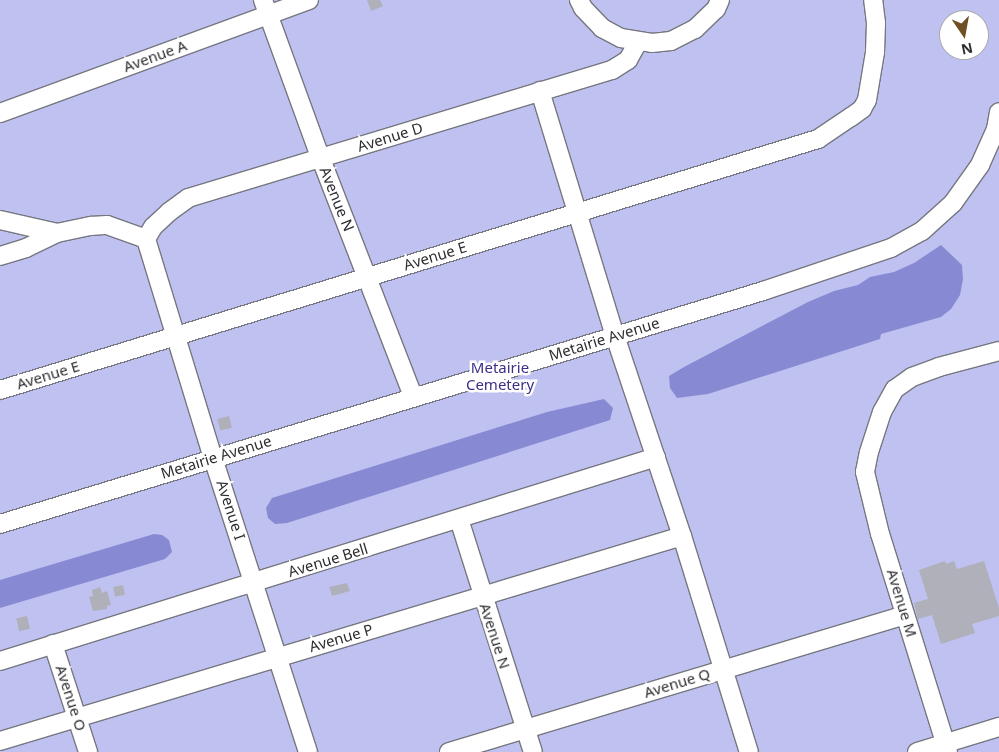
<!DOCTYPE html>
<style>
body{margin:0}
#map{position:relative;width:999px;height:752px;overflow:hidden;background:#e2e3ee;font-family:"Noto Sans",sans-serif}
div>[style]{position:absolute}
.green>*{inset:0;background:#bfc1f0}
.water>*{inset:0;background:#8889d3}
.building>*{inset:0;background:#afb0ba;transform-origin:0 0}
.roads{filter:drop-shadow(1px 0 #767780) drop-shadow(-1px 0 #767780) drop-shadow(0 1px #767780) drop-shadow(0 -1px #767780)}
.minor>*{height:18px;margin:-9px;padding:0 9px;transform-origin:9px;border-radius:9px;background:#fff}
span{translate:-50% -50%;white-space:nowrap;text-align:center;line-height:1.15;-webkit-text-stroke:5px #fff;paint-order:stroke}
.street-label{font-size:15px;color:#2e2e32}
.park-label{font-size:15px;color:#3b3087}
.north{position:absolute;left:939px;top:10px;width:50px;height:50px;box-sizing:border-box;background:#fff;border:1px solid #ababad;border-radius:50%;rotate:168deg;font-size:14px;font-weight:700;line-height:20px;text-align:center;color:#2e2e32}
.north::after{content:'';display:block;margin:auto;width:18px;height:22px;background:#6f5025;clip-path:polygon(50% 0,100% 100%,50% 72%,0 100%)}
</style>
<div id="map">
<div class="green">
<div style="clip-path:polygon(evenodd,0 0,999px 0,999px 752px,0 752px,0 0,949px 20px,979px 20px,979px 50px,949px 50px,949px 20px)"></div>
</div>
<div class="water">
<div style="clip-path:polygon(941px 245px,962px 265px,963px 279px,960px 295px,951px 309px,941px 317px,881px 334px,880px 339px,708px 394px,677px 398px,670px 388px,669px 376px,684px 367px,808px 302px,834px 291px,858px 285px,870px 277px,894px 272px,914px 263px)"></div>
<div style="clip-path:polygon(604px 399px,613px 408px,610px 420px,287px 523px,275px 524px,268px 518px,266px 508px,272px 498px,547px 412px)"></div>
<div style="clip-path:polygon(154px 534px,162px 535px,169px 540px,172px 552px,165px 559px,0 608px,0 580px)"></div>
</div>
<div class="building">
<div style="clip-path:polygon(367px 0,380px 0,383px 6px,371px 11px)"></div>
<div style="left:229px;top:416px;width:12px;height:12px;rotate:76deg"></div>
<div style="clip-path:polygon(945px 561px,946px 564px,954px 561px,957px 569px,984px 561px,999px 608px,999px 616px,972px 624px,975px 633px,941px 644px,932px 615px,918px 619px,914px 603px,928px 599px,919px 570px)"></div>
<div style="clip-path:polygon(347px 583px,350px 591px,332px 596px,329px 587px)"></div>
<div style="left:123px;top:585px;width:10px;height:10px;rotate:79deg"></div>
<div style="clip-path:polygon(100px 587px,102px 593px,107px 591px,111px 605px,107px 606px,107px 609px,93px 611px,89px 597px,93px 596px,92px 590px)"></div>
<div style="left:27px;top:616px;width:13px;height:11px;rotate:77deg"></div>
</div>
<div class="roads">
<div class="minor">
<div style="left:263px;top:0;width:169px;rotate:70deg"></div>
<div style="left:321px;top:159px;width:254px;rotate:68.8deg"></div>
<div style="left:579px;top:0;width:9px;rotate:63deg"></div>
<div style="left:583px;top:8px;width:28px;rotate:46deg"></div>
<div style="left:602px;top:28px;width:21px;rotate:28deg"></div>
<div style="left:621px;top:38px;width:31px;rotate:9deg"></div>
<div style="left:652px;top:43px;width:19px;rotate:-6deg"></div>
<div style="left:671px;top:41px;width:27px;rotate:-27deg"></div>
<div style="left:695px;top:29px;width:29px;rotate:-44deg"></div>
<div style="left:716px;top:9px;width:10px;rotate:-66deg"></div>
<div style="left:540px;top:91px;width:256px;rotate:73deg"></div>
<div style="left:615px;top:336px;width:211px;rotate:71.5deg"></div>
<div style="left:682px;top:536px;width:226px;rotate:72.8deg"></div>
<div style="left:0;top:113px;width:329px;rotate:-20.1deg"></div>
<div style="left:0;top:220px;width:58px;rotate:12.8deg"></div>
<div style="left:57px;top:233px;width:35px;rotate:-12deg"></div>
<div style="left:91px;top:226px;width:16px;rotate:-4deg"></div>
<div style="left:107px;top:225px;width:41px;rotate:19.7deg"></div>
<div style="left:146px;top:239px;width:14px;rotate:-60deg"></div>
<div style="left:153px;top:227px;width:22px;rotate:-43deg"></div>
<div style="left:169px;top:212px;width:24px;rotate:-36deg"></div>
<div style="left:188px;top:198px;width:443px;rotate:-16.8deg"></div>
<div style="left:612px;top:70px;width:19px;rotate:-32deg"></div>
<div style="left:628px;top:60px;width:21px;rotate:-61deg"></div>
<div style="left:146px;top:239px;width:229px;rotate:73deg"></div>
<div style="left:213px;top:458px;width:309px;rotate:72.1deg"></div>
<div style="left:0;top:256px;width:27px;rotate:-17deg"></div>
<div style="left:26px;top:248px;width:34px;rotate:-26deg"></div>
<div style="left:0;top:390px;width:856px;rotate:-17.06deg"></div>
<div style="left:818px;top:139px;width:40px;rotate:-34deg"></div>
<div style="left:851px;top:117px;width:14px;rotate:-36deg"></div>
<div style="left:862px;top:109px;width:10px;rotate:-61deg"></div>
<div style="left:867px;top:100px;width:49px;rotate:-80.5deg"></div>
<div style="left:875px;top:52px;width:29px;rotate:-88deg"></div>
<div style="left:876px;top:23px;width:23px;rotate:-97deg"></div>
<div style="left:459px;top:519px;width:244px;rotate:72.4deg"></div>
<div style="left:0;top:524px;width:798px;rotate:-16.98deg"></div>
<div style="left:763px;top:291px;width:135px;rotate:-18.6deg"></div>
<div style="left:891px;top:248px;width:35px;rotate:-29deg"></div>
<div style="left:922px;top:231px;width:42px;rotate:-42.1deg"></div>
<div style="left:953px;top:203px;width:47px;rotate:-54.6deg"></div>
<div style="left:980px;top:165px;width:39px;rotate:-66deg"></div>
<div style="left:996px;top:129px;width:17px;rotate:-80deg"></div>
<div style="left:53px;top:644px;width:114px;rotate:72deg"></div>
<div style="left:0;top:661px;width:687px;rotate:-17.27deg"></div>
<div style="left:0;top:741px;width:712px;rotate:-16.73deg"></div>
<div style="left:449px;top:752px;width:476px;rotate:-16.7deg"></div>
<div style="left:917px;top:752px;width:86px;rotate:-17deg"></div>
<div style="left:948px;top:752px;width:228px;rotate:-107.3deg"></div>
<div style="left:880px;top:534px;width:64px;rotate:-103.6deg"></div>
<div style="left:865px;top:472px;width:20px;rotate:-79deg"></div>
<div style="left:869px;top:452px;width:42px;rotate:-72deg"></div>
<div style="left:882px;top:412px;width:26px;rotate:-61deg"></div>
<div style="left:895px;top:389px;width:21px;rotate:-35deg"></div>
<div style="left:912px;top:377px;width:29px;rotate:-20deg"></div>
<div style="left:939px;top:367px;width:62px;rotate:-14.9deg"></div>
</div>
</div>
<div class="street-label">
<span style="left:155px;top:56px;rotate:-20deg">Avenue A</span>
<span style="left:390px;top:137px;rotate:-17deg">Avenue D</span>
<span style="left:337px;top:199px;rotate:68deg">Avenue N</span>
<span style="left:435px;top:256px;rotate:-17deg">Avenue E</span>
<span style="left:604px;top:339px;rotate:-17deg">Metairie Avenue</span>
<span style="left:48px;top:375px;rotate:-17deg">Avenue E</span>
<span style="left:216px;top:457px;rotate:-17deg">Metairie Avenue</span>
<span style="left:231px;top:510px;rotate:72deg">Avenue I</span>
<span style="left:328px;top:560px;rotate:-17deg">Avenue Bell</span>
<span style="left:902px;top:603px;rotate:73deg">Avenue M</span>
<span style="left:495px;top:636px;rotate:72deg">Avenue N</span>
<span style="left:341px;top:638px;rotate:-16deg">Avenue P</span>
<span style="left:677px;top:683px;rotate:-17deg">Avenue Q</span>
<span style="left:71px;top:698px;rotate:72deg">Avenue O</span>
</div>
<div class="park-label">
<span style="left:500px;top:376px">Metairie<br>Cemetery</span>
</div>
<div class="north">N</div>
</div>
